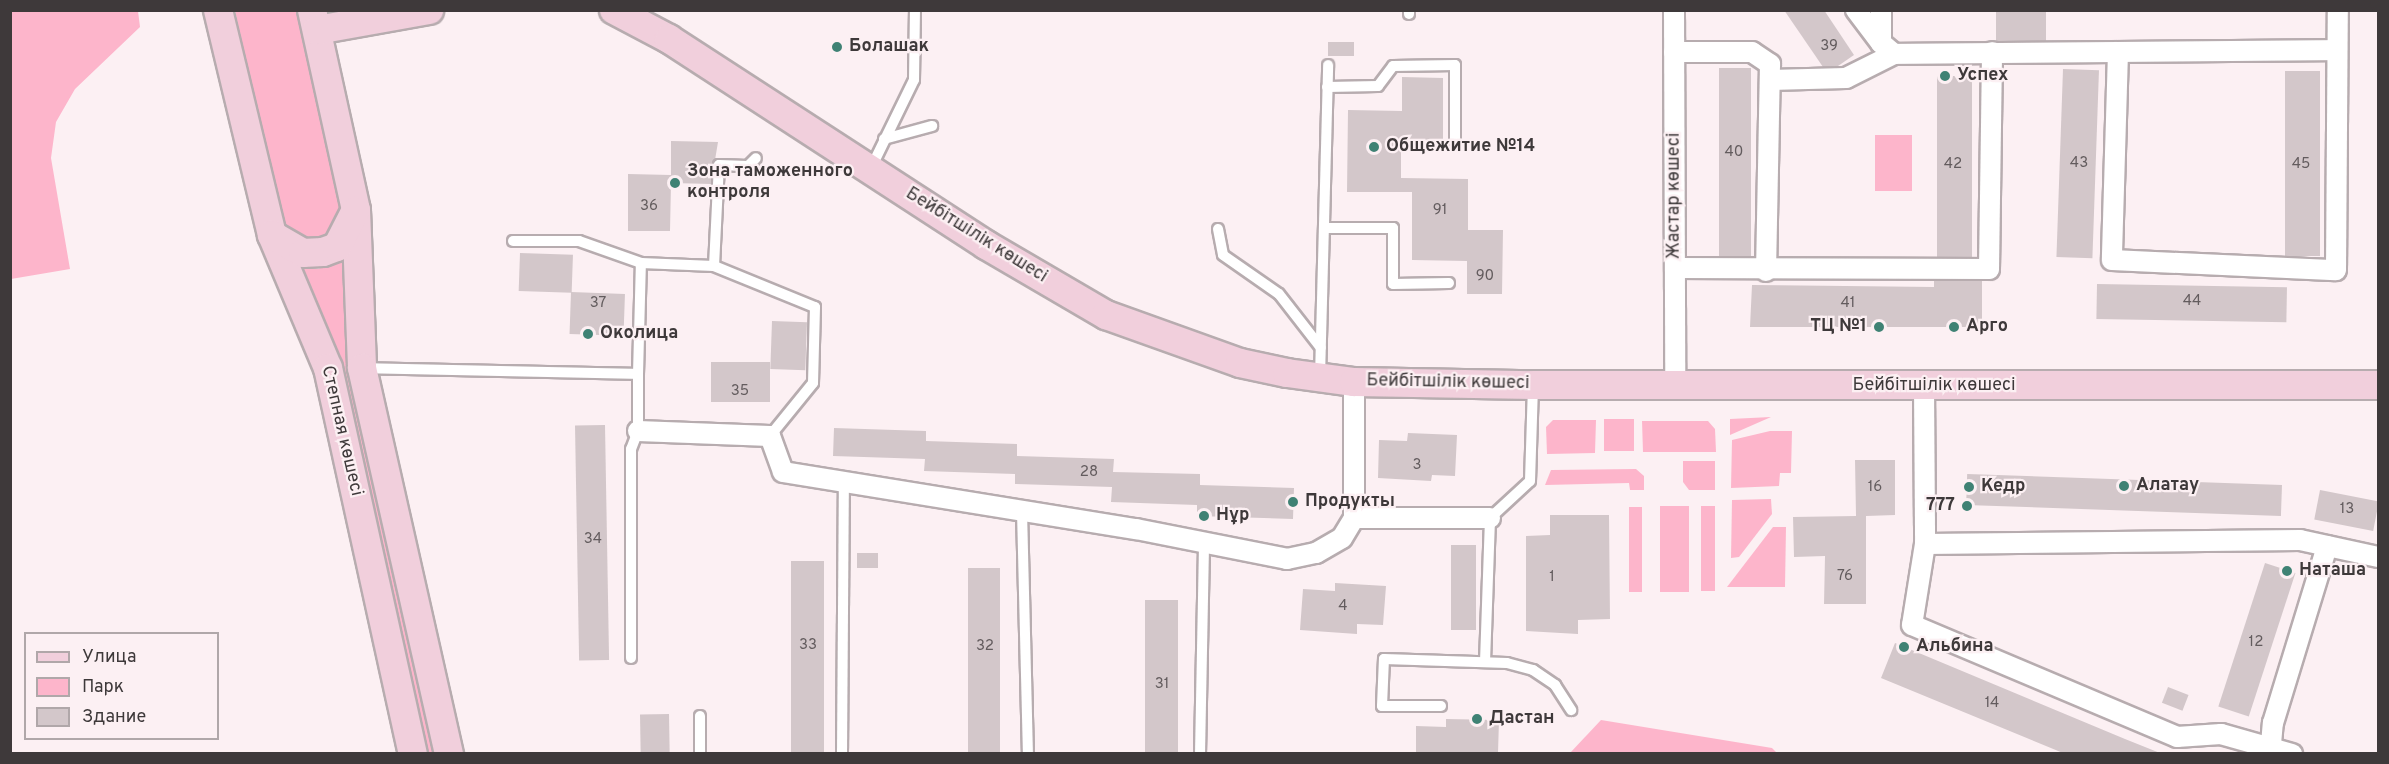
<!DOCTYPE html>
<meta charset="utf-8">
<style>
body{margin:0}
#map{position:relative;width:2389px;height:764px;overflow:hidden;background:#fcf0f3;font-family:Overpass,sans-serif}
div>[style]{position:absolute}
.green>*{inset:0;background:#fdb5cb;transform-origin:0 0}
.building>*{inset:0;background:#d3c7ca;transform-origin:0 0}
.roads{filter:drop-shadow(2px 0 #b7acaf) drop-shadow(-2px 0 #b7acaf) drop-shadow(0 2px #b7acaf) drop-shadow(0 -2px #b7acaf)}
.lane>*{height:10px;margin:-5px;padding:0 5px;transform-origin:5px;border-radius:5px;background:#fff}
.street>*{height:20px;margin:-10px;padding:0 10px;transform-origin:10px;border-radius:10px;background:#fff}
.secondary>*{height:28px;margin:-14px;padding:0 14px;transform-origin:14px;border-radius:14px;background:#f1cfdc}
.dots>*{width:16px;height:16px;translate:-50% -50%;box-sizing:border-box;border:3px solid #fcf0f3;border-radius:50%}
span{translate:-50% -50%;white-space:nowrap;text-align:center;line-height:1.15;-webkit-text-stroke:4.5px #fcf0f3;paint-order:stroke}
.number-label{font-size:15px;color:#635c5e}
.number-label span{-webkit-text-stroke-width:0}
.poi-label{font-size:18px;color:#3e393a;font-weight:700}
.left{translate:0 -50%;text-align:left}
.right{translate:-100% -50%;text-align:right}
.street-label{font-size:18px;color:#3e393a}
.frame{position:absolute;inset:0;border:12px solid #3e393a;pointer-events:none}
.legend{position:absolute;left:24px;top:632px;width:195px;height:108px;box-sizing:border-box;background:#fcf0f3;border:2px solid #b0a7a9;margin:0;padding:8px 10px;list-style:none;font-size:18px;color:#3e393a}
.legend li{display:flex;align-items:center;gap:12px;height:30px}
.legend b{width:30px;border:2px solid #b0a7a9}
</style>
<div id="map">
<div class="green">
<div style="clip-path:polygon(11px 10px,138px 11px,140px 27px,75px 89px,56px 122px,51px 158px,70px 269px,11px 279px)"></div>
<div style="clip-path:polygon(235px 11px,296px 11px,340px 209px,327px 236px,300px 239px,283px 225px)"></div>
<div style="left:1875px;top:135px;width:37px;height:56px"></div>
<div style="clip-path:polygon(343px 260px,347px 356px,434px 753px,426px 753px,338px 358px,303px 268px,318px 269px)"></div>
<div style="clip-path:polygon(1771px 417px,1730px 435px,1730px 419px)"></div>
<div style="left:1634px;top:419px;width:32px;height:30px;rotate:90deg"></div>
<div style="clip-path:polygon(1553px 420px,1596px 420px,1595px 453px,1547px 454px,1546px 427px)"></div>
<div style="clip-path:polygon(1642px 421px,1708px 421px,1715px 429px,1716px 452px,1643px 452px)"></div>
<div style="clip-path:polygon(1770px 431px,1792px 431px,1791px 473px,1780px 473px,1779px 486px,1731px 488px,1732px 440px)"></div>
<div style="clip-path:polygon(1683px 461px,1715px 461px,1715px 490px,1689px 490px,1683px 482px)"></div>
<div style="clip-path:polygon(1636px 469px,1644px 476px,1644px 490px,1630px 490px,1629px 483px,1545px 485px,1551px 470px)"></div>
<div style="clip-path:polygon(1771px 499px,1772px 514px,1739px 557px,1731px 558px,1732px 500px)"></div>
<div style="left:1660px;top:506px;width:29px;height:86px"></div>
<div style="left:1701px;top:506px;width:14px;height:85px"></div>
<div style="left:1629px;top:507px;width:13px;height:85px"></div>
<div style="clip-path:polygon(1773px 527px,1786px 527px,1785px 587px,1727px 587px)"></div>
<div style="clip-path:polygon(1601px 720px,1772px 748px,1777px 753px,1570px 753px)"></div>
</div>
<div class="building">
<div style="clip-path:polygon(1784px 10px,1824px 10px,1854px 55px,1838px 66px,1823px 67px)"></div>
<div style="left:1996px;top:10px;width:50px;height:31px"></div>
<div style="left:1354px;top:42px;width:14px;height:26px;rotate:90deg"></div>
<div style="left:1719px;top:68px;width:32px;height:188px"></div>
<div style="left:2063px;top:69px;width:36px;height:188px;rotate:2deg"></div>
<div style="left:2285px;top:71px;width:35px;height:185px"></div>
<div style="left:1937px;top:76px;width:35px;height:181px"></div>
<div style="clip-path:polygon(1402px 77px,1443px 78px,1443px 140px,1401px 139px,1401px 178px,1468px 179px,1468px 230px,1503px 230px,1502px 294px,1467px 294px,1467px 261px,1412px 260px,1412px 192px,1347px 192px,1348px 110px,1402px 111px)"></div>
<div style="clip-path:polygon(671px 141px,718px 142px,711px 184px,671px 183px,670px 231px,628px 231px,628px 174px,671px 175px)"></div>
<div style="left:520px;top:253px;width:53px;height:38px;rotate:2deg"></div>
<div style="clip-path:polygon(1934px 281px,1982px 281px,1982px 327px,1750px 327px,1752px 285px,1934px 287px)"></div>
<div style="left:2097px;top:284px;width:190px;height:35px;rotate:1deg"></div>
<div style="left:571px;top:292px;width:54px;height:42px;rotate:2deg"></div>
<div style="left:772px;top:321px;width:35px;height:48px;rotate:2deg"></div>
<div style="left:711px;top:362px;width:59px;height:40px"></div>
<div style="left:605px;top:425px;width:235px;height:30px;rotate:89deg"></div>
<div style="clip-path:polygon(834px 428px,926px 431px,926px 441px,1017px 444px,1017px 456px,1114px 459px,1113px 472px,1200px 474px,1200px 485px,1294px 488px,1293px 519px,1197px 516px,1197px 505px,1111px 502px,1112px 487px,1015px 484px,1015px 474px,924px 471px,925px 459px,833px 456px)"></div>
<div style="clip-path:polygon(1408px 433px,1457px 435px,1455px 476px,1432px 475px,1431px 481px,1378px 478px,1379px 440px,1407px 441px)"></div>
<div style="clip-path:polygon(1855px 460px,1895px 460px,1895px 515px,1866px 516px,1866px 604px,1824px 604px,1825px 556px,1794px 557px,1793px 517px,1856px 516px)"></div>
<div style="left:2282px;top:485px;width:31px;height:315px;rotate:92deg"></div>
<div style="left:2320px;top:490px;width:60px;height:30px;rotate:11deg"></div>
<div style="clip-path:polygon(1550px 515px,1609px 515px,1610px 619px,1578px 620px,1578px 634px,1526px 631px,1526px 536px,1550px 535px)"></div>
<div style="left:1451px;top:545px;width:25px;height:85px"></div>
<div style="left:857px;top:553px;width:21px;height:15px"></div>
<div style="left:791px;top:561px;width:33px;height:192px"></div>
<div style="left:2265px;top:563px;width:32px;height:151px;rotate:18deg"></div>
<div style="left:968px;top:568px;width:32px;height:185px"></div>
<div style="clip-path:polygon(1335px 583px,1386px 586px,1383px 625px,1357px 624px,1357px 634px,1300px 630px,1303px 589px,1335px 591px)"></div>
<div style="left:1178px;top:600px;width:153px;height:33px;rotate:90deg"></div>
<div style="clip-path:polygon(1895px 643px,2125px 739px,2160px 753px,2063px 753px,1881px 678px)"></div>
<div style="left:2168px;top:687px;width:22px;height:17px;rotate:21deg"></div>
<div style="left:669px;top:714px;width:39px;height:29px;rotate:89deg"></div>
<div style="clip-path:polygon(1446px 719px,1499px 720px,1498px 753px,1416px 753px,1416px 726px,1446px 727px)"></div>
</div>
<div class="roads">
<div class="lane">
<div style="left:1409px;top:14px;width:4px;rotate:-90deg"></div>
<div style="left:1327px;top:87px;width:51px;rotate:-1.1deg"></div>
<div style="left:1378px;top:86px;width:25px;rotate:-53deg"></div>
<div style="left:1393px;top:66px;width:62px;rotate:-0.9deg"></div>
<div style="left:1455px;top:65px;width:79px;rotate:90deg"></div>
<div style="left:884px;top:139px;width:50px;rotate:-15.2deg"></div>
<div style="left:871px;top:168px;width:98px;rotate:-64deg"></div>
<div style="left:914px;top:80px;width:70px;rotate:-89.2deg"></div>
<div style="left:1324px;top:228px;width:69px"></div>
<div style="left:1393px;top:228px;width:56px;rotate:90deg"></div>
<div style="left:1393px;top:284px;width:56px;rotate:-1deg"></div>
<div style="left:1218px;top:229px;width:26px;rotate:79deg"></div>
<div style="left:1223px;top:255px;width:68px;rotate:34.9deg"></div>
<div style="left:1279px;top:294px;width:68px;rotate:52.1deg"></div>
<div style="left:513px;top:241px;width:66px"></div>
<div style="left:579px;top:241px;width:66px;rotate:19.5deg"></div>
<div style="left:714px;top:266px;width:101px;rotate:-87.2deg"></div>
<div style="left:719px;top:165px;width:29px;rotate:2deg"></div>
<div style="left:748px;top:166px;width:11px;rotate:-45deg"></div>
<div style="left:362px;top:368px;width:276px;rotate:1.2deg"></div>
<div style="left:638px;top:374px;width:57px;rotate:90deg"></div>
<div style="left:638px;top:431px;width:19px;rotate:111deg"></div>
<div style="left:631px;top:449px;width:209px;rotate:90deg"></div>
<div style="left:638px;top:374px;width:111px;rotate:-88.5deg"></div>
<div style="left:641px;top:263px;width:73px;rotate:2.4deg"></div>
<div style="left:714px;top:266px;width:109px;rotate:22.1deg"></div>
<div style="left:815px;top:307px;width:76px;rotate:91.5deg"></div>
<div style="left:813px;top:383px;width:68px;rotate:129.1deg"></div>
<div style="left:1320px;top:377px;width:312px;rotate:-88.5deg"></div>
<div style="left:1022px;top:511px;width:243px;rotate:88.6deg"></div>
<div style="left:1485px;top:662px;width:144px;rotate:-88deg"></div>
<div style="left:1490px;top:518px;width:54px;rotate:-42.8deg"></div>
<div style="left:1530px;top:481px;width:95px;rotate:-88.2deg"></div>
<div style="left:1441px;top:706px;width:59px;rotate:180deg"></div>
<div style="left:1382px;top:706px;width:47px;rotate:-87.6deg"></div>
<div style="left:1384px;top:659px;width:123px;rotate:1.9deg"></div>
<div style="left:1507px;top:663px;width:27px;rotate:15deg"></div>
<div style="left:1533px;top:670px;width:27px;rotate:34deg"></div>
<div style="left:1555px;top:685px;width:30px;rotate:57deg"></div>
<div style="left:700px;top:754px;width:38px;rotate:-90deg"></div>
<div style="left:842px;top:754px;width:271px;rotate:-89.6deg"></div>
<div style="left:1200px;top:754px;width:209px;rotate:-88.9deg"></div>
</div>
<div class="street">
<div style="left:1674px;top:10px;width:372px;rotate:89.8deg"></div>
<div style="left:1856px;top:10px;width:41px;rotate:52.9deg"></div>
<div style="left:1881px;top:10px;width:33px;rotate:90deg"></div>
<div style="left:1881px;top:43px;width:17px;rotate:40deg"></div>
<div style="left:1674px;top:52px;width:78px"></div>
<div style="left:1752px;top:52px;width:22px;rotate:34deg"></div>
<div style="left:1770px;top:64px;width:207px;rotate:91.1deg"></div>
<div style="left:2118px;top:52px;width:208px;rotate:91.7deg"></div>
<div style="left:2112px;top:260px;width:224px;rotate:2.6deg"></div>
<div style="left:2336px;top:270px;width:260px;rotate:-89.6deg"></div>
<div style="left:1770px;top:80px;width:76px;rotate:-1.5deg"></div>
<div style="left:1846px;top:78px;width:54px;rotate:-26.6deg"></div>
<div style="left:1894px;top:54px;width:443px;rotate:-0.5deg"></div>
<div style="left:1675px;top:268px;width:314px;rotate:0.2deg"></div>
<div style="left:1989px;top:269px;width:217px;rotate:-89.2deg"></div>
<div style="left:1354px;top:382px;width:136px;rotate:90deg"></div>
<div style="left:1924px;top:386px;width:158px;rotate:89.6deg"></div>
<div style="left:1925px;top:544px;width:375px;rotate:-0.6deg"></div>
<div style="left:2300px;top:540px;width:80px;rotate:12.3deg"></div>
<div style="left:638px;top:431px;width:132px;rotate:2.2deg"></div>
<div style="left:770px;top:436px;width:38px;rotate:70deg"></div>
<div style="left:783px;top:472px;width:358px;rotate:9.2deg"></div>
<div style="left:1136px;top:529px;width:154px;rotate:11.2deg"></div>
<div style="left:1287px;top:559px;width:30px;rotate:-12deg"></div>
<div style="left:1316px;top:553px;width:30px;rotate:-30deg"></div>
<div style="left:1342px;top:538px;width:23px;rotate:-59deg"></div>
<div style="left:1354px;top:518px;width:136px"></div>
<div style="left:1925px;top:544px;width:82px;rotate:99.1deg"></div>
<div style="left:1912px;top:625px;width:288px;rotate:22.9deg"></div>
<div style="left:2177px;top:737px;width:44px;rotate:-3.9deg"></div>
<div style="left:2221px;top:734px;width:74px;rotate:15.7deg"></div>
<div style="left:2271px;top:744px;width:21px;rotate:-85deg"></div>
<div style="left:2273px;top:723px;width:185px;rotate:-73deg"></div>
</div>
<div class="secondary">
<div style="left:218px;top:10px;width:231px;rotate:76.5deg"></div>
<div style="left:272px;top:235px;width:144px;rotate:67.2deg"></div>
<div style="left:328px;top:368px;width:395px;rotate:77.6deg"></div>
<div style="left:312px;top:10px;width:205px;rotate:77.6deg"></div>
<div style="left:356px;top:210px;width:158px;rotate:87.8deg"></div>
<div style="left:362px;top:368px;width:396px;rotate:77.3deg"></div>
<div style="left:614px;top:10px;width:62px;rotate:27.8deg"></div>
<div style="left:669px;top:39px;width:378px;rotate:33deg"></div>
<div style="left:986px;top:245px;width:139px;rotate:30.3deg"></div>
<div style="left:1106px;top:315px;width:142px;rotate:19.7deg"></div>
<div style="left:1240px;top:363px;width:48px;rotate:12deg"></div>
<div style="left:1287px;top:373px;width:68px;rotate:7.7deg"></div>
<div style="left:1354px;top:382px;width:179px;rotate:1deg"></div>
<div style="left:1533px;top:385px;width:845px"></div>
<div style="left:317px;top:30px;width:114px;rotate:-10.1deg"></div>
<div style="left:272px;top:235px;width:36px;rotate:30deg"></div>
<div style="left:303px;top:253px;width:20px;rotate:-3deg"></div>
<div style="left:323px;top:252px;width:15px;rotate:-20deg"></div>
<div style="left:337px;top:247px;width:39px;rotate:-63deg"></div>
</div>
</div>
<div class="dots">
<div style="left:837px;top:47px;background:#3f8274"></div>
<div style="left:1945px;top:76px;background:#3f8274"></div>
<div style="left:1374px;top:147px;background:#3f8274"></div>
<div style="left:675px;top:183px;background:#3f8274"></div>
<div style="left:1879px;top:327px;background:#3f8274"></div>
<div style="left:1954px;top:327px;background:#3f8274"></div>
<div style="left:588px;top:334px;background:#3f8274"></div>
<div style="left:2124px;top:486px;background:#3f8274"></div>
<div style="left:1969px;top:487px;background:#3f8274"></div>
<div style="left:1293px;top:502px;background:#3f8274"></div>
<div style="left:1967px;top:506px;background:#3f8274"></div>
<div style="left:1204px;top:516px;background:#3f8274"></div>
<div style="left:2287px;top:571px;background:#3f8274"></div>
<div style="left:1904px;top:647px;background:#3f8274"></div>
<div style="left:1477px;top:719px;background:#3f8274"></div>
</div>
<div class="number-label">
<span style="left:1829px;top:47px">39</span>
<span style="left:1734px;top:153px">40</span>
<span style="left:2079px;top:164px">43</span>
<span style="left:1953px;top:165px">42</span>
<span style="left:2301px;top:165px">45</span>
<span style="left:649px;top:207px">36</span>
<span style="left:1440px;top:211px">91</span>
<span style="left:1485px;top:277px">90</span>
<span style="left:2192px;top:302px">44</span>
<span style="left:598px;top:304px">37</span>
<span style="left:1848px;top:304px">41</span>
<span style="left:740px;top:392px">35</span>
<span style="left:1417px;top:466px">3</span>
<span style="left:1089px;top:473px">28</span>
<span style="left:1875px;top:488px">16</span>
<span style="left:2347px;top:510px">13</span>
<span style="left:593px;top:540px">34</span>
<span style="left:1845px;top:577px">76</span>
<span style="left:1552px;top:578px">1</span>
<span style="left:1343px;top:607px">4</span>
<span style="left:2256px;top:643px">12</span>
<span style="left:808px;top:646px">33</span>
<span style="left:985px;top:647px">32</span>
<span style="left:1162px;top:685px">31</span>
<span style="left:1992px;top:704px">14</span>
</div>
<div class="poi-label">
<span class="left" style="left:849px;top:47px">Болашак</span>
<span class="left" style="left:1957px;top:76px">Успех</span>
<span class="left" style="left:1386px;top:147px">Общежитие №14</span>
<span class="left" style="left:687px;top:183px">Зона таможенного<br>контроля</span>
<span class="right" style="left:1867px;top:327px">ТЦ №1</span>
<span class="left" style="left:1966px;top:327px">Арго</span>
<span class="left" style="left:600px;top:334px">Околица</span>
<span class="left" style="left:2136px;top:486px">Алатау</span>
<span class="left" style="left:1981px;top:487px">Кедр</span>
<span class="left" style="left:1305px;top:502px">Продукты</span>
<span class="right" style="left:1955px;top:506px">777</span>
<span class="left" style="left:1216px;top:516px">Нұр</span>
<span class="left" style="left:2299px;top:571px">Наташа</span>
<span class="left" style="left:1916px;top:647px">Альбина</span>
<span class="left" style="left:1489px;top:719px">Дастан</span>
</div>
<div class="street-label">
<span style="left:1675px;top:196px;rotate:-90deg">Жастар көшесі</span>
<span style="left:976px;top:236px;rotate:32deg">Бейбітшілік көшесі</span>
<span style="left:1448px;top:383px;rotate:1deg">Бейбітшілік көшесі</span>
<span style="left:1934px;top:386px">Бейбітшілік көшесі</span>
<span style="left:341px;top:431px;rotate:77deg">Степная көшесі</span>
</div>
<div class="frame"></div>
<ul class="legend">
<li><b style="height:8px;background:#f1cfdc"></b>Улица</li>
<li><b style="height:16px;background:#fdb5cb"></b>Парк</li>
<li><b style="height:16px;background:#d3c7ca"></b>Здание</li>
</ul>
</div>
